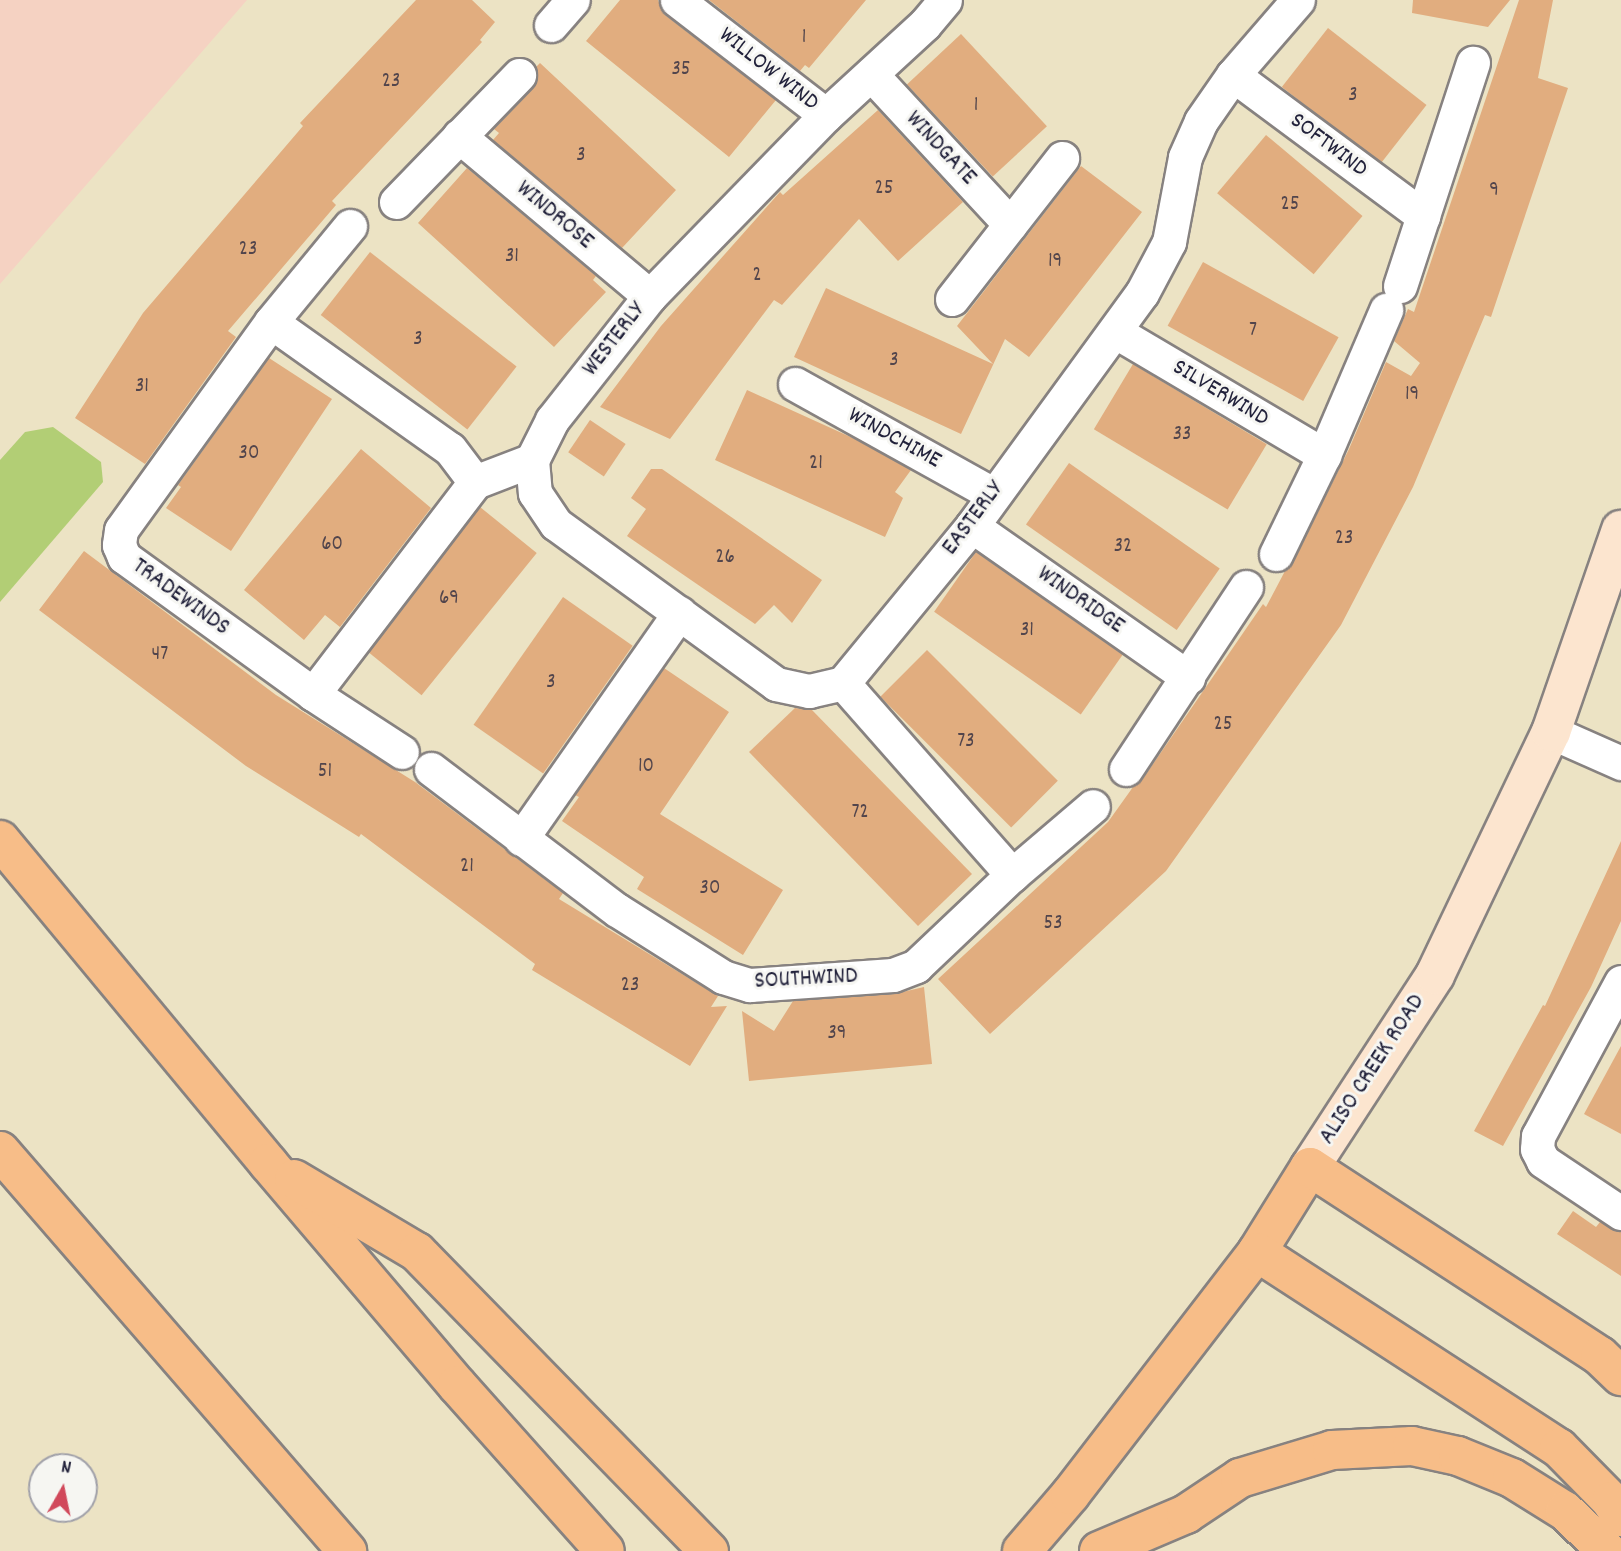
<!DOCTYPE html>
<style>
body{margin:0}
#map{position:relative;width:1621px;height:1551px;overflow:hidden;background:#ece3c4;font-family:Dekko,sans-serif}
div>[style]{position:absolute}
.built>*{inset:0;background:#f5d2c2}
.green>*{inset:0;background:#b2ce75}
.building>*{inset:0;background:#e1ad7f;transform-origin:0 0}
.roads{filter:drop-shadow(2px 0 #878280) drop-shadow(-2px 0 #878280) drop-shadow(0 2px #878280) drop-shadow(0 -2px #878280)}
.minor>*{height:33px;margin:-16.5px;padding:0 16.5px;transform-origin:16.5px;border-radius:16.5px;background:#fff}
.secondary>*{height:38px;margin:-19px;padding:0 19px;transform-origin:19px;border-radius:19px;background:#fce5cf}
.primary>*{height:38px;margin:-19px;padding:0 19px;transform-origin:19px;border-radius:19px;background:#f7bd88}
.motorway>*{height:38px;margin:-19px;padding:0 19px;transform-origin:19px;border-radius:19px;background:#f7bd88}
span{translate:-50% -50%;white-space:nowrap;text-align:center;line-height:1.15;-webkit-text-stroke:6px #f6f6f2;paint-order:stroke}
.number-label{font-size:21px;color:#52454c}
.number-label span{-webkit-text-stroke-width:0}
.street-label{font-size:24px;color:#22223b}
.north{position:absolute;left:28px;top:1453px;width:70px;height:70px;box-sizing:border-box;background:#f6f6f2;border:2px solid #a1a1a9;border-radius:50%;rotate:9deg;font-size:19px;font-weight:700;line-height:28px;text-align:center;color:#22223b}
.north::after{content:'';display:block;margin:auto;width:24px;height:32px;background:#d1495b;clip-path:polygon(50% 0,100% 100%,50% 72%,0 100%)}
</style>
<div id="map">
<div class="built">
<div style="clip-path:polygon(0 0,247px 0,0 284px)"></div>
</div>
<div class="green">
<div style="clip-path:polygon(53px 427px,101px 462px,103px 482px,0 602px,0 460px,25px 432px)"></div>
</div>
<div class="building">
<div style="clip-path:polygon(416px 0,472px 0,495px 22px,480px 40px,482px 42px,332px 201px,336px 205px,228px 331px,236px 337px,145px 464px,75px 418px,143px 313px,303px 126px,300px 123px)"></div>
<div style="clip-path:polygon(620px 0,658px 0,665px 15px,776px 100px,729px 157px,586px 41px)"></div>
<div style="clip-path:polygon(709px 0,866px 0,809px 68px,805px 65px,800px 71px)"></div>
<div style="clip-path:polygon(1413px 0,1510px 0,1488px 27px,1412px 13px)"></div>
<div style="clip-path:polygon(1519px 0,1553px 0,1538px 78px,1568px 88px,1491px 317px,1485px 315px,1413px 487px,1341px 625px,1166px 871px,990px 1034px,938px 979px,1108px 822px,1133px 787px,1142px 780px,1263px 604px,1266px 607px,1285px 571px,1293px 562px,1349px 449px,1386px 362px,1411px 376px,1420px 363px,1394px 341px,1408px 309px,1414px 312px)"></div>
<div style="left:1328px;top:28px;width:125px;height:75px;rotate:38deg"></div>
<div style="left:961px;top:34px;width:126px;height:74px;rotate:47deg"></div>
<div style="clip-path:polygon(540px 63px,676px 190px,622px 248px,493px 140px,499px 133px,494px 129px,533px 88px,538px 79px,536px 67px)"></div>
<div style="clip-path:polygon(878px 110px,963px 202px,898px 261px,859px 219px,782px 305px,774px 300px,670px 439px,600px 407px,661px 326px,780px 192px,783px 195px)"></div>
<div style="left:1266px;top:135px;width:126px;height:76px;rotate:40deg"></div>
<div style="clip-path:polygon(1081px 166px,1142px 212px,1029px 357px,1005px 339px,961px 434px,794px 357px,826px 288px,993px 364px,957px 326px)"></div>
<div style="clip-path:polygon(467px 168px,596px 276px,593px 280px,606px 292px,554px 347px,418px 223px)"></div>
<div style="left:370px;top:252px;width:186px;height:80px;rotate:38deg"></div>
<div style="left:1203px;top:262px;width:155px;height:73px;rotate:29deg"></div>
<div style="clip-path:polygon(269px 358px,332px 399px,231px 551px,166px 508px,181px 487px,178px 485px)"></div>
<div style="left:1133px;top:364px;width:156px;height:76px;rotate:31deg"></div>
<div style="clip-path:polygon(747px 390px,855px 439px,911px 470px,895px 492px,903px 498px,885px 537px,715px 460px)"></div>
<div style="left:590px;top:420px;width:43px;height:39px;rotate:34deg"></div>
<div style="clip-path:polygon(361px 449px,431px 508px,340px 627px,325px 615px,304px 640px,244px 590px)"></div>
<div style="left:1069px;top:463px;width:184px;height:75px;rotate:35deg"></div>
<div style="clip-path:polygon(651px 469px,662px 469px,822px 580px,792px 623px,774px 605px,755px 624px,627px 536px,646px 509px,631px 498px)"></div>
<div style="left:480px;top:507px;width:73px;height:183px;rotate:39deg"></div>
<div style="clip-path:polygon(84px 551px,276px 695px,415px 782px,563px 893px,559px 899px,718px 996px,711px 1007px,727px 1006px,690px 1066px,532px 970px,535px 964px,361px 834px,359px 837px,246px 766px,39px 610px)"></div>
<div style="left:976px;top:552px;width:179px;height:73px;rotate:35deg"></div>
<div style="left:563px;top:597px;width:85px;height:156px;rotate:35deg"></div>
<div style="left:927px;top:650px;width:185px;height:66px;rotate:45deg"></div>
<div style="clip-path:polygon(664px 668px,729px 712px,660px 814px,783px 890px,743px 955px,637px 889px,644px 877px,562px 821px,579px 797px,575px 795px)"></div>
<div style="clip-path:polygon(795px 708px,812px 710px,972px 874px,918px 926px,749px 752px)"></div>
<div style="clip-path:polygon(1621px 841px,1621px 921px,1591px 987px,1503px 1146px,1474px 1131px,1543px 1005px,1545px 1006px)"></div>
<div style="clip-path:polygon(924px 987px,932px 1064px,749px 1081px,742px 1011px,774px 1031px,793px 1001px,894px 994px)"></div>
<div style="clip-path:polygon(1621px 1046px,1621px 1134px,1584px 1114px)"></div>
<div style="clip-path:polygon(1573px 1211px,1596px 1227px,1600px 1222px,1621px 1232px,1621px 1276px,1557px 1234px)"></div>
</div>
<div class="roads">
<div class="minor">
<div style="left:677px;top:0;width:188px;rotate:37.7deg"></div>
<div style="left:551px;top:25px;width:33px;rotate:-49deg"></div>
<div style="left:871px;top:74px;width:205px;rotate:47.2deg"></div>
<div style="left:1233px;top:75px;width:237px;rotate:36.6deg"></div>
<div style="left:459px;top:136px;width:249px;rotate:40deg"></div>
<div style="left:396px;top:202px;width:177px;rotate:-45.9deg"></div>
<div style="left:350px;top:226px;width:124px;rotate:129.5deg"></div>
<div style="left:271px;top:322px;width:256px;rotate:125.8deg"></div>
<div style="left:121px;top:530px;width:15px;rotate:98deg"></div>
<div style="left:119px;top:545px;width:13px;rotate:67deg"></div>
<div style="left:124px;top:557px;width:233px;rotate:35.9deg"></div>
<div style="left:313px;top:694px;width:106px;rotate:33.1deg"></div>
<div style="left:1400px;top:286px;width:235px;rotate:-71.9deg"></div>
<div style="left:952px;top:299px;width:179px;rotate:-52deg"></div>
<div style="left:271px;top:322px;width:219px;rotate:35.4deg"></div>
<div style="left:450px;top:449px;width:41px;rotate:52.9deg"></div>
<div style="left:1116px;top:332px;width:242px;rotate:30.6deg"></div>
<div style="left:795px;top:384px;width:227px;rotate:29.1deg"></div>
<div style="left:532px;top:460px;width:33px;rotate:85deg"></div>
<div style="left:535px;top:493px;width:37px;rotate:56deg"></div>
<div style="left:556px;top:524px;width:272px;rotate:36deg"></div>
<div style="left:776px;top:684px;width:34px;rotate:12deg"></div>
<div style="left:809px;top:691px;width:35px;rotate:-13deg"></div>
<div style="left:843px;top:683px;width:203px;rotate:-50.6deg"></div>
<div style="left:972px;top:526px;width:288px;rotate:-53.9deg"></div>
<div style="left:1142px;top:293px;width:58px;rotate:-62.1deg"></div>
<div style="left:1169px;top:242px;width:86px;rotate:-79.3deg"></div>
<div style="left:1185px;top:157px;width:39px;rotate:-66deg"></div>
<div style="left:1201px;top:121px;width:56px;rotate:-55.2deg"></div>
<div style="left:1233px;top:75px;width:99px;rotate:-49.1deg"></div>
<div style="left:972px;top:526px;width:264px;rotate:35deg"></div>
<div style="left:1276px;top:554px;width:110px;rotate:-64.1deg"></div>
<div style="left:1324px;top:455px;width:158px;rotate:-66.8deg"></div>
<div style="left:843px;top:683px;width:256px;rotate:48.6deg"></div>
<div style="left:313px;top:694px;width:267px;rotate:-52.6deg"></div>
<div style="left:475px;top:482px;width:61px;rotate:-21.1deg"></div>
<div style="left:532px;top:460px;width:45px;rotate:-63.4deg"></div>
<div style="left:552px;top:420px;width:158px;rotate:-51.7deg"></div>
<div style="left:650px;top:296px;width:252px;rotate:-45.8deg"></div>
<div style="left:826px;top:115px;width:134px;rotate:-42.6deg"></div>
<div style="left:925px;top:24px;width:31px;rotate:-50deg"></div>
<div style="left:1551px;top:732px;width:77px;rotate:23.9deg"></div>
<div style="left:431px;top:769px;width:233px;rotate:37.2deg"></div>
<div style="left:617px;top:910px;width:125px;rotate:32.3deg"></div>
<div style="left:723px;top:977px;width:28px;rotate:17deg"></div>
<div style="left:750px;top:985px;width:143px;rotate:-4deg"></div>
<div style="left:893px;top:975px;width:25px;rotate:-21deg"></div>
<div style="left:916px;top:966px;width:132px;rotate:-43.5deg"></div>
<div style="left:1012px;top:875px;width:106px;rotate:-40.4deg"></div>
<div style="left:1126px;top:769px;width:218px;rotate:-56.6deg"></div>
<div style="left:521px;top:839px;width:276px;rotate:-55deg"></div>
<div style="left:1621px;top:982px;width:175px;rotate:118.3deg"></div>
<div style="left:1538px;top:1136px;width:13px;rotate:94deg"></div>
<div style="left:1537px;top:1149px;width:13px;rotate:63deg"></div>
<div style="left:1543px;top:1161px;width:94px;rotate:33.7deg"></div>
</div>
<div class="secondary">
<div style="left:1310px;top:1167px;width:229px;rotate:-56.9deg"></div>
<div style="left:1435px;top:975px;width:269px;rotate:-64.5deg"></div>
<div style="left:1551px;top:732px;width:214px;rotate:-70.9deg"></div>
</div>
<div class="primary">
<div style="left:1022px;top:1551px;width:74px;rotate:-49.4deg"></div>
<div style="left:1070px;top:1495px;width:307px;rotate:-52.4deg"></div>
<div style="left:1257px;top:1252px;width:100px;rotate:-58.1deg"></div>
</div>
<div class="motorway">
<div style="left:0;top:840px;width:420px;rotate:50.3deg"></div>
<div style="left:268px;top:1163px;width:292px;rotate:49.6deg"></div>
<div style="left:457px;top:1385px;width:222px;rotate:48.3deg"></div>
<div style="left:0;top:1151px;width:530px;rotate:49.06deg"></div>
<div style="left:1310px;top:1167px;width:346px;rotate:33.1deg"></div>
<div style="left:1600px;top:1356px;width:29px;rotate:44deg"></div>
<div style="left:294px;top:1179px;width:143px;rotate:30.7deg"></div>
<div style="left:417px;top:1252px;width:418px;rotate:45.7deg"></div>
<div style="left:1257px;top:1252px;width:360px;rotate:33deg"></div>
<div style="left:1559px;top:1448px;width:74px;rotate:45.5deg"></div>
<div style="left:1611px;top:1501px;width:19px;rotate:58deg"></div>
<div style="left:1099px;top:1551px;width:95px;rotate:-23deg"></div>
<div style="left:1186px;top:1514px;width:65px;rotate:-33.7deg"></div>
<div style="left:1240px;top:1478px;width:96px;rotate:-16.9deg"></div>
<div style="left:1332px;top:1450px;width:80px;rotate:-2.9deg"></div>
<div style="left:1412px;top:1446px;width:47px;rotate:12.3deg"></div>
<div style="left:1458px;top:1456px;width:58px;rotate:22.2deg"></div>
<div style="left:1512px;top:1478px;width:62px;rotate:31.9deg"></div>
<div style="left:1565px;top:1511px;width:58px;rotate:43.6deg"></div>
</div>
</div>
<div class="number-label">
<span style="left:804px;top:38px">1</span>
<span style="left:681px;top:70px">35</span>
<span style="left:391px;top:82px">23</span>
<span style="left:1353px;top:96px">3</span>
<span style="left:976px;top:106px">1</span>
<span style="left:581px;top:156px">3</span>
<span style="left:884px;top:189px">25</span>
<span style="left:1494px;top:191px">9</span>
<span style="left:1290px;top:205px">25</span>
<span style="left:248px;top:250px">23</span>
<span style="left:512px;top:257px">31</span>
<span style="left:1055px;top:262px">19</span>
<span style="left:757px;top:276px">2</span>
<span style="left:1253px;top:331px">7</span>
<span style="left:418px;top:340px">3</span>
<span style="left:894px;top:361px">3</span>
<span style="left:142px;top:387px">31</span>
<span style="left:1412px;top:395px">19</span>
<span style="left:1182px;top:435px">33</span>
<span style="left:249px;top:454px">30</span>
<span style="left:816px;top:464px">21</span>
<span style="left:1344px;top:539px">23</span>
<span style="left:332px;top:545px">60</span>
<span style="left:1123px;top:547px">32</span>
<span style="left:725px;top:558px">26</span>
<span style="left:449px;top:599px">69</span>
<span style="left:1027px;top:631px">31</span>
<span style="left:160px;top:655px">47</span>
<span style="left:551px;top:683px">3</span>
<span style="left:1223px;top:725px">25</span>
<span style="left:966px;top:742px">73</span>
<span style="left:646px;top:767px">10</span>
<span style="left:325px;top:772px">51</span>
<span style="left:860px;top:813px">72</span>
<span style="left:467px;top:867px">21</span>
<span style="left:710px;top:889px">30</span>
<span style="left:1053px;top:924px">53</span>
<span style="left:630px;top:986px">23</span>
<span style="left:837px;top:1034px">39</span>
</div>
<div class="street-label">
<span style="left:768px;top:70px;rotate:38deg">WILLOW WIND</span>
<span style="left:1328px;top:146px;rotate:37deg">SOFTWIND</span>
<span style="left:940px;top:149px;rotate:47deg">WINDGATE</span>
<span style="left:554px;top:216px;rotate:40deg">WINDROSE</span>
<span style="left:615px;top:340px;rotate:-52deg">WESTERLY</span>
<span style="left:1220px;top:394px;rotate:31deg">SILVERWIND</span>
<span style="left:894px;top:439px;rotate:29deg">WINDCHIME</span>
<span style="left:974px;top:519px;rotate:-53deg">EASTERLY</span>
<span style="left:180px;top:598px;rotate:36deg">TRADEWINDS</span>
<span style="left:1080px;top:601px;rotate:35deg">WINDRIDGE</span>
<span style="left:806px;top:980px;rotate:-3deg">SOUTHWIND</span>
<span style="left:1373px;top:1070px;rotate:-57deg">ALISO CREEK ROAD</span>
</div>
<div class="north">N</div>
</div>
